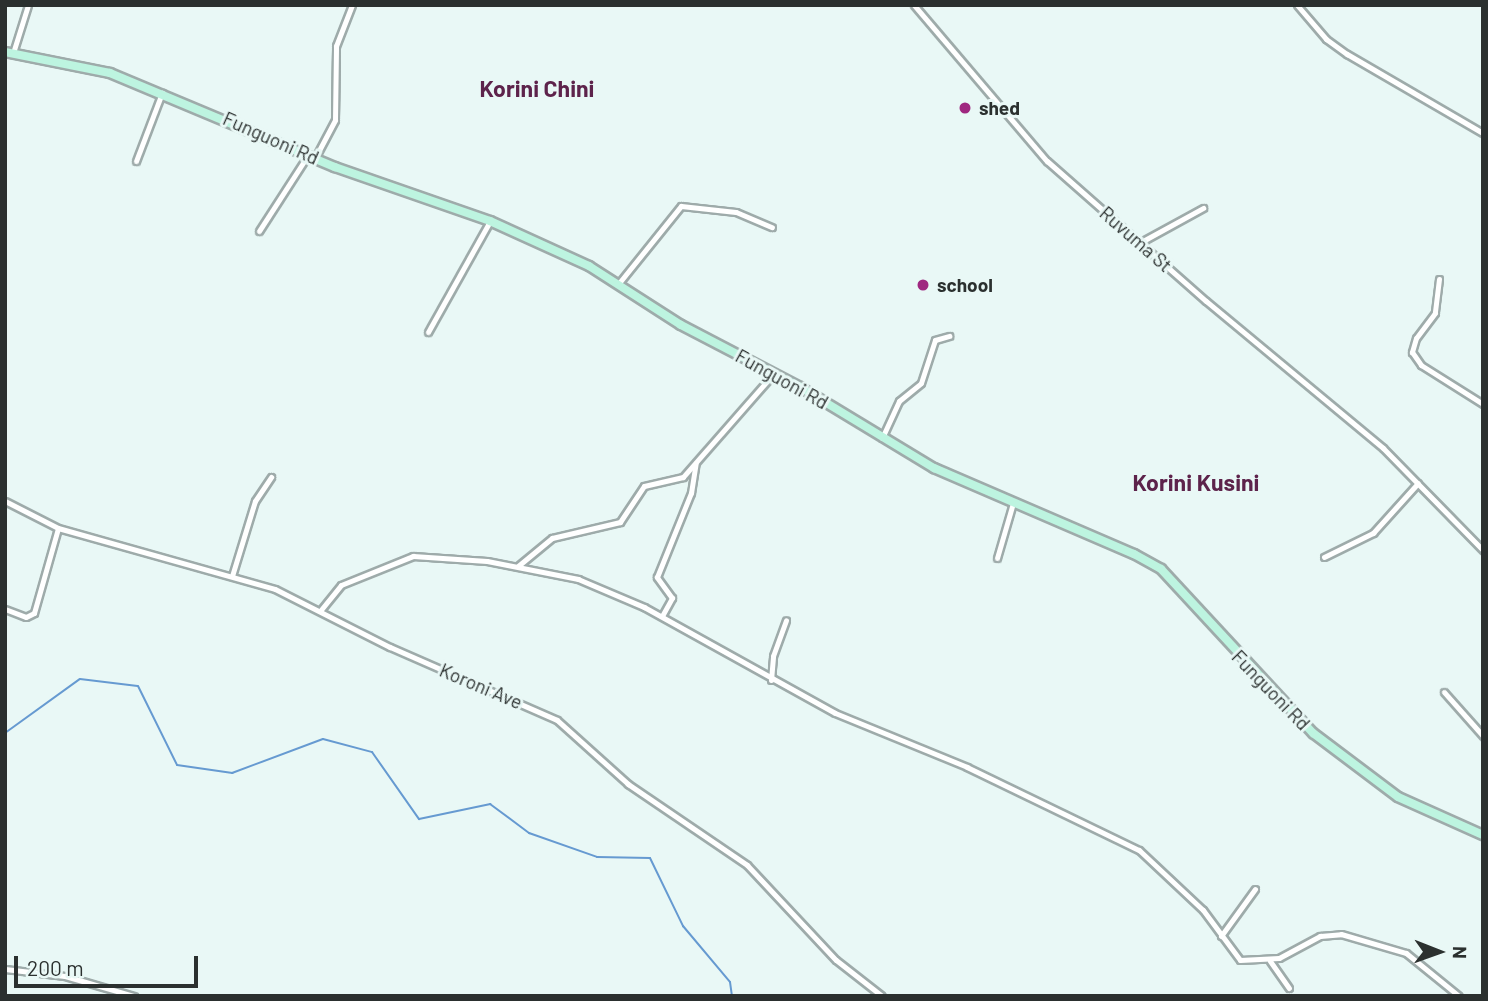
<!DOCTYPE html>
<style>
body{margin:0}
#map{position:relative;width:1488px;height:1001px;overflow:hidden;background:#e9f8f6;font-family:Barlow,sans-serif}
div>[style]{position:absolute}
.stream>*{height:2px;margin:-1px;padding:0 1px;transform-origin:1px;border-radius:1px;background:#669ad1}
.roads{filter:drop-shadow(2px 0 #9eabaa) drop-shadow(-2px 0 #9eabaa) drop-shadow(0 2px #9eabaa) drop-shadow(0 -2px #9eabaa)}
.street>*{height:5px;margin:-2.5px;padding:0 2.5px;transform-origin:2.5px;border-radius:2.5px;background:#fff}
.secondary>*{height:8px;margin:-4px;padding:0 4px;transform-origin:4px;border-radius:4px;background:#bdf4e0}
.dots>*{width:19px;height:19px;translate:-50% -50%;box-sizing:border-box;border:4px solid #e9f8f6;border-radius:50%}
span{translate:-50% -50%;white-space:nowrap;text-align:center;line-height:1.15;-webkit-text-stroke:6px #e9f8f6;paint-order:stroke}
.poi-label{font-size:19px;color:#2b302f;font-weight:700}
.left{translate:0 -50%;text-align:left}
.street-label{font-size:19px;color:#2b302f}
.quarter-label{font-size:23px;color:#5d234b;font-weight:700}
.frame{position:absolute;inset:0;border:7px solid #2b302f;pointer-events:none}
.north{position:absolute;left:1404px;top:917px;width:70px;height:70px;-webkit-text-stroke:5px #e9f8f6;paint-order:stroke;rotate:91deg;font-size:19px;font-weight:700;line-height:28px;text-align:center;color:#2b302f}
.north::after{content:'';display:block;margin:auto;width:24px;height:32px;background:#2b302f;clip-path:polygon(50% 0,100% 100%,50% 72%,0 100%)}
.scale{position:absolute;left:14px;top:956px;width:184px;height:32px;box-sizing:border-box;border:4px solid #2b302f;border-top:0;padding-left:9px;font-size:21px;line-height:24px;white-space:nowrap;color:#2b302f;-webkit-text-stroke:5px #e9f8f6;paint-order:stroke}
</style>
<div id="map">
<div class="stream">
<div style="left:5px;top:733px;width:92px;rotate:-35.8deg"></div>
<div style="left:80px;top:679px;width:58px;rotate:6.9deg"></div>
<div style="left:138px;top:686px;width:88px;rotate:63.7deg"></div>
<div style="left:177px;top:765px;width:56px;rotate:8.3deg"></div>
<div style="left:232px;top:773px;width:97px;rotate:-20.5deg"></div>
<div style="left:323px;top:739px;width:51px;rotate:14.9deg"></div>
<div style="left:372px;top:752px;width:82px;rotate:55deg"></div>
<div style="left:419px;top:819px;width:73px;rotate:-11.9deg"></div>
<div style="left:490px;top:804px;width:49px;rotate:36.6deg"></div>
<div style="left:529px;top:833px;width:72px;rotate:19.4deg"></div>
<div style="left:597px;top:857px;width:53px;rotate:1.1deg"></div>
<div style="left:650px;top:858px;width:76px;rotate:64.1deg"></div>
<div style="left:683px;top:926px;width:73px;rotate:50deg"></div>
<div style="left:730px;top:982px;width:14px;rotate:82deg"></div>
</div>
<div class="roads">
<div class="street">
<div style="left:914px;top:5px;width:205px;rotate:49.6deg"></div>
<div style="left:1047px;top:161px;width:212px;rotate:41.4deg"></div>
<div style="left:1206px;top:301px;width:230px;rotate:39.7deg"></div>
<div style="left:1383px;top:448px;width:143px;rotate:45.6deg"></div>
<div style="left:1297px;top:5px;width:45px;rotate:49.5deg"></div>
<div style="left:1326px;top:39px;width:26px;rotate:36deg"></div>
<div style="left:1347px;top:54px;width:157px;rotate:30.2deg"></div>
<div style="left:13px;top:53px;width:50px;rotate:-72.6deg"></div>
<div style="left:315px;top:158px;width:43px;rotate:-62.2deg"></div>
<div style="left:335px;top:120px;width:74px;rotate:-89.2deg"></div>
<div style="left:336px;top:46px;width:44px;rotate:-68.7deg"></div>
<div style="left:136px;top:161px;width:73px;rotate:-69.1deg"></div>
<div style="left:259px;top:231px;width:90px;rotate:-57.2deg"></div>
<div style="left:1141px;top:242px;width:71px;rotate:-28.7deg"></div>
<div style="left:1439px;top:279px;width:34px;rotate:97deg"></div>
<div style="left:1435px;top:313px;width:31px;rotate:127deg"></div>
<div style="left:1416px;top:338px;width:15px;rotate:106deg"></div>
<div style="left:1412px;top:352px;width:16px;rotate:55deg"></div>
<div style="left:1421px;top:365px;width:73px;rotate:32.2deg"></div>
<div style="left:619px;top:283px;width:99px;rotate:-51.2deg"></div>
<div style="left:681px;top:206px;width:55px;rotate:6.2deg"></div>
<div style="left:736px;top:212px;width:39px;rotate:23deg"></div>
<div style="left:428px;top:332px;width:127px;rotate:-60.8deg"></div>
<div style="left:882px;top:438px;width:41px;rotate:-65.3deg"></div>
<div style="left:899px;top:401px;width:28px;rotate:-39deg"></div>
<div style="left:921px;top:383px;width:45px;rotate:-72deg"></div>
<div style="left:935px;top:340px;width:15px;rotate:-16deg"></div>
<div style="left:5px;top:501px;width:59px;rotate:27deg"></div>
<div style="left:58px;top:528px;width:225px;rotate:15.7deg"></div>
<div style="left:275px;top:589px;width:129px;rotate:26.8deg"></div>
<div style="left:390px;top:647px;width:182px;rotate:23.6deg"></div>
<div style="left:557px;top:720px;width:96px;rotate:42deg"></div>
<div style="left:628px;top:784px;width:144px;rotate:34.2deg"></div>
<div style="left:747px;top:865px;width:130px;rotate:46.9deg"></div>
<div style="left:836px;top:960px;width:58px;rotate:38deg"></div>
<div style="left:1324px;top:557px;width:55px;rotate:-26.1deg"></div>
<div style="left:1373px;top:533px;width:67px;rotate:-48deg"></div>
<div style="left:997px;top:558px;width:57px;rotate:-73.8deg"></div>
<div style="left:518px;top:566px;width:44px;rotate:-39.5deg"></div>
<div style="left:552px;top:538px;width:70px;rotate:-13.2deg"></div>
<div style="left:620px;top:522px;width:43px;rotate:-56.3deg"></div>
<div style="left:644px;top:486px;width:40px;rotate:-13deg"></div>
<div style="left:683px;top:477px;width:138px;rotate:-48.8deg"></div>
<div style="left:232px;top:576px;width:78px;rotate:-73deg"></div>
<div style="left:255px;top:501px;width:29px;rotate:-56deg"></div>
<div style="left:5px;top:609px;width:22px;rotate:21deg"></div>
<div style="left:26px;top:617px;width:9px;rotate:-27deg"></div>
<div style="left:34px;top:613px;width:88px;rotate:-74.2deg"></div>
<div style="left:320px;top:611px;width:33px;rotate:-51deg"></div>
<div style="left:341px;top:585px;width:78px;rotate:-21.9deg"></div>
<div style="left:413px;top:556px;width:74px;rotate:3.9deg"></div>
<div style="left:487px;top:561px;width:93px;rotate:11.2deg"></div>
<div style="left:578px;top:579px;width:72px;rotate:23deg"></div>
<div style="left:644px;top:607px;width:218px;rotate:29deg"></div>
<div style="left:835px;top:713px;width:143px;rotate:22.2deg"></div>
<div style="left:967px;top:767px;width:191px;rotate:25.8deg"></div>
<div style="left:1139px;top:850px;width:88px;rotate:43.2deg"></div>
<div style="left:1203px;top:910px;width:62px;rotate:53.5deg"></div>
<div style="left:1240px;top:960px;width:39px;rotate:-3deg"></div>
<div style="left:1279px;top:958px;width:47px;rotate:-28.2deg"></div>
<div style="left:1320px;top:936px;width:21px;rotate:-5deg"></div>
<div style="left:1341px;top:934px;width:68px;rotate:16.3deg"></div>
<div style="left:1406px;top:953px;width:68px;rotate:39.1deg"></div>
<div style="left:662px;top:616px;width:21px;rotate:-61deg"></div>
<div style="left:672px;top:598px;width:26px;rotate:-126deg"></div>
<div style="left:657px;top:577px;width:91px;rotate:-68deg"></div>
<div style="left:691px;top:493px;width:30px;rotate:-81deg"></div>
<div style="left:771px;top:680px;width:24px;rotate:-85deg"></div>
<div style="left:773px;top:656px;width:38px;rotate:-70deg"></div>
<div style="left:1444px;top:692px;width:59px;rotate:48.4deg"></div>
<div style="left:1221px;top:936px;width:58px;rotate:-54.1deg"></div>
<div style="left:1270px;top:961px;width:33px;rotate:55deg"></div>
<div style="left:5px;top:969px;width:60px;rotate:6.7deg"></div>
<div style="left:65px;top:976px;width:72px;rotate:16.2deg"></div>
</div>
<div class="secondary">
<div style="left:5px;top:52px;width:107px;rotate:11.3deg"></div>
<div style="left:110px;top:73px;width:244px;rotate:22.7deg"></div>
<div style="left:335px;top:167px;width:164px;rotate:19.2deg"></div>
<div style="left:490px;top:221px;width:109px;rotate:24.4deg"></div>
<div style="left:589px;top:266px;width:109px;rotate:32.7deg"></div>
<div style="left:681px;top:325px;width:134px;rotate:27.5deg"></div>
<div style="left:800px;top:387px;width:157px;rotate:31.2deg"></div>
<div style="left:934px;top:468px;width:218px;rotate:23.3deg"></div>
<div style="left:1134px;top:554px;width:31px;rotate:29deg"></div>
<div style="left:1161px;top:569px;width:224px;rotate:47.2deg"></div>
<div style="left:1313px;top:733px;width:106px;rotate:37deg"></div>
<div style="left:1398px;top:797px;width:93px;rotate:24.1deg"></div>
</div>
</div>
<div class="dots">
<div style="left:965px;top:108px;background:#9f2880"></div>
<div style="left:923px;top:285px;background:#9f2880"></div>
</div>
<div class="poi-label">
<span class="left" style="left:979px;top:108px">shed</span>
<span class="left" style="left:937px;top:285px">school</span>
</div>
<div class="street-label">
<span style="left:271px;top:138px;rotate:24deg">Funguoni Rd</span>
<span style="left:1136px;top:239px;rotate:41deg">Ruvuma St</span>
<span style="left:782px;top:379px;rotate:29deg">Funguoni Rd</span>
<span style="left:481px;top:686px;rotate:23deg">Koroni Ave</span>
<span style="left:1271px;top:690px;rotate:46deg">Funguoni Rd</span>
</div>
<div class="quarter-label">
<span style="left:537px;top:88px">Korini Chini</span>
<span style="left:1196px;top:482px">Korini Kusini</span>
</div>
<div class="frame"></div>
<div class="north">N</div>
<div class="scale">200 m</div>
</div>
